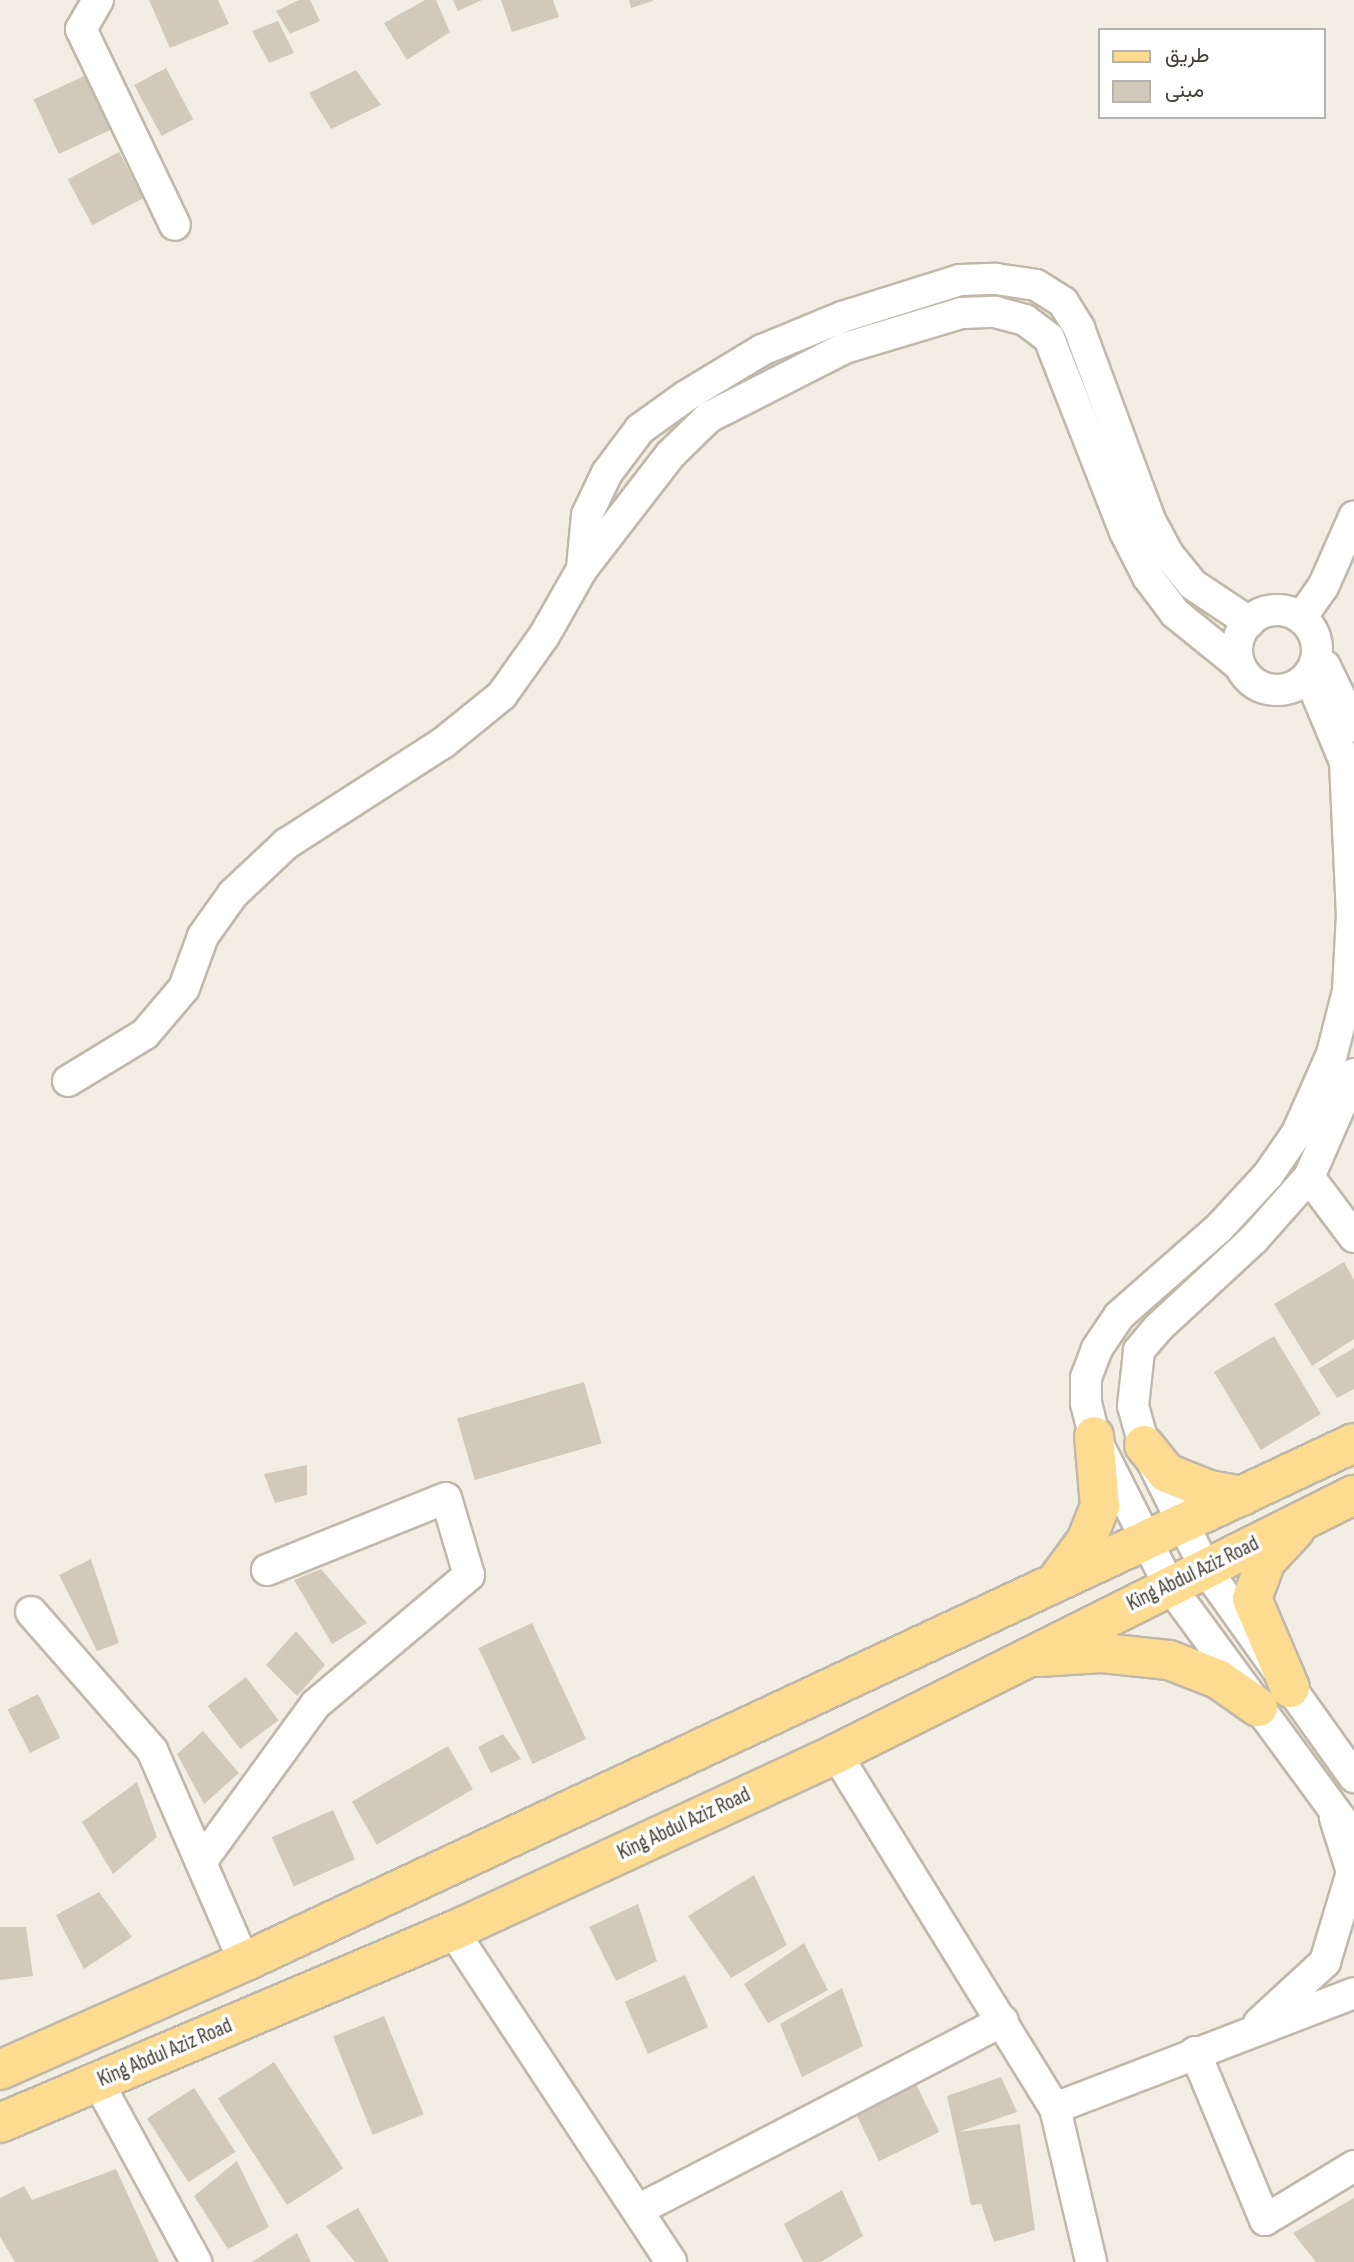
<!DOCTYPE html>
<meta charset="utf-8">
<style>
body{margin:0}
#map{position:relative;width:1354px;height:2262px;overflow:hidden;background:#f2eee4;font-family:"Sofia Sans Condensed",Vazirmatn,sans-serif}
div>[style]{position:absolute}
.building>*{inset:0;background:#d3c9ba;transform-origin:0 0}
.roads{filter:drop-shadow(2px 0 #c0b8aa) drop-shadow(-2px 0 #c0b8aa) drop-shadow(0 2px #c0b8aa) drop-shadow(0 -2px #c0b8aa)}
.street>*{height:30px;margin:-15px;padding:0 15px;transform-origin:15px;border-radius:15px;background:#fff}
.street>.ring{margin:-15px;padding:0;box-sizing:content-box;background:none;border:30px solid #fff;border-radius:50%}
.primary>*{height:38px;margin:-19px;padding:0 19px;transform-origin:19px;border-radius:19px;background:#fddc92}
span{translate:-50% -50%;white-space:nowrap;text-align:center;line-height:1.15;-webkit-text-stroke:7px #fff;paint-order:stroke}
.street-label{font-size:21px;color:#443e34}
.legend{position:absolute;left:1098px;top:28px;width:228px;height:91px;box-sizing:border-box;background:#fff;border:2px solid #b4b2ae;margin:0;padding:9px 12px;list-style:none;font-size:21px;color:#443e34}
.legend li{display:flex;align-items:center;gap:14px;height:35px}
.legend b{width:35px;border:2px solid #b4b2ae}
</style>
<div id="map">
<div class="building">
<div style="clip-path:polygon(149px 0,218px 0,229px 24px,170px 48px)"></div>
<div style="clip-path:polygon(299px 0,310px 0,320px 21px,290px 34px,276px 11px)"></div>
<div style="clip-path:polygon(425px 0,436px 0,450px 32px,407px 60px,384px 23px)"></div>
<div style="clip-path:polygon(453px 0,482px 0,458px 11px)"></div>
<div style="clip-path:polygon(501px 0,553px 0,559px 17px,512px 32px)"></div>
<div style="clip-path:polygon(629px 0,653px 0,653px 1px,631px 8px)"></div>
<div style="clip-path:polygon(278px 21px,294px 53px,269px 63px,252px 31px)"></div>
<div style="left:166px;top:68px;width:58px;height:36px;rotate:62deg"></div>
<div style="clip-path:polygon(356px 70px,381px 105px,331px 129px,309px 93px)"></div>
<div style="left:86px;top:75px;width:60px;height:58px;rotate:65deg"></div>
<div style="left:119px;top:152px;width:52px;height:58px;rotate:62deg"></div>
<div style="clip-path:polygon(1344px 1262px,1354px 1280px,1354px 1339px,1312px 1366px,1274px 1304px)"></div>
<div style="left:1274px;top:1336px;width:91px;height:70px;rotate:59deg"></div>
<div style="clip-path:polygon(1354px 1348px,1354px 1389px,1337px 1398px,1318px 1369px)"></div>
<div style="left:584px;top:1382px;width:64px;height:132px;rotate:74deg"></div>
<div style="clip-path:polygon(307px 1465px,307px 1495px,275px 1503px,264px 1474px)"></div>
<div style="clip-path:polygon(91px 1559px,119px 1643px,97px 1651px,59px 1575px)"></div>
<div style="clip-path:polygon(321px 1569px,367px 1623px,332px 1644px,294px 1580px)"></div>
<div style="left:532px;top:1623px;width:128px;height:59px;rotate:65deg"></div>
<div style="clip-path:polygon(296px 1631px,325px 1665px,297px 1696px,266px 1665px)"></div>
<div style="left:246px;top:1677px;width:54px;height:48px;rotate:53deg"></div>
<div style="left:38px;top:1694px;width:49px;height:34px;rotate:63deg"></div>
<div style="clip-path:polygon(203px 1731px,239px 1773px,204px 1804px,177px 1754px)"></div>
<div style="clip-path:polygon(503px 1734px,521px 1759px,491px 1773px,478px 1747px)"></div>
<div style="left:448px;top:1746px;width:50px;height:111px;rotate:60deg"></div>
<div style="clip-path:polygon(137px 1782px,157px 1837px,113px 1874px,82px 1822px)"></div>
<div style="left:333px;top:1810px;width:54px;height:67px;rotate:66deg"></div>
<div style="clip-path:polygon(754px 1875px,787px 1945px,731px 1978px,688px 1916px)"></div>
<div style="clip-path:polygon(99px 1892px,132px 1937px,84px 1969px,56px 1915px)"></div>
<div style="clip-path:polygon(638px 1904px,657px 1961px,616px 1981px,589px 1927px)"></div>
<div style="clip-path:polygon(0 1927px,26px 1927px,33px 1976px,0 1980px)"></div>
<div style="clip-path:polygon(804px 1943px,828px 1990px,768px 2023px,744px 1984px)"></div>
<div style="left:685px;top:1975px;width:57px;height:66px;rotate:66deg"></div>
<div style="clip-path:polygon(842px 1988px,863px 2046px,802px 2077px,780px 2024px)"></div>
<div style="left:384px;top:2016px;width:106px;height:55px;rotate:68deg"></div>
<div style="left:274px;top:2062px;width:127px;height:67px;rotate:57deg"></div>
<div style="clip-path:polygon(1001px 2077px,1017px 2112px,958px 2132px,1020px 2124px,1035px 2230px,994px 2242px,981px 2204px,971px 2205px,947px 2096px)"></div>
<div style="left:913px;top:2078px;width:60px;height:67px;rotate:64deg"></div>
<div style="left:194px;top:2088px;width:76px;height:56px;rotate:57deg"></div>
<div style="clip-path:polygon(237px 2161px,269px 2227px,228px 2249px,194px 2196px)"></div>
<div style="clip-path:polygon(116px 2169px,159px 2262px,15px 2262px,0 2237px,0 2198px,24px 2186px,32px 2200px)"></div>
<div style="clip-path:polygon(842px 2190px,863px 2236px,821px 2262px,803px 2262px,784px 2224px)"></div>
<div style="clip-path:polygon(1354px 2198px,1354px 2262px,1316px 2262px,1293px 2233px)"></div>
<div style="clip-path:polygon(358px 2208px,389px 2262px,355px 2262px,326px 2226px)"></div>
<div style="clip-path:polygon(297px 2233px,311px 2262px,252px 2262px)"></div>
</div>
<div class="roads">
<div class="street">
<div style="left:98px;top:0;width:34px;rotate:120deg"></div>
<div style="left:81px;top:29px;width:217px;rotate:64.4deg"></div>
<div style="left:582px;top:568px;width:53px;rotate:-84.6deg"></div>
<div style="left:587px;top:515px;width:47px;rotate:-64.5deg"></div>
<div style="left:607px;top:473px;width:55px;rotate:-53.1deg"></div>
<div style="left:640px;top:429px;width:57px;rotate:-35.7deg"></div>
<div style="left:686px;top:396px;width:89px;rotate:-31.2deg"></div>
<div style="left:762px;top:350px;width:87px;rotate:-22.4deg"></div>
<div style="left:842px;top:317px;width:124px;rotate:-17.4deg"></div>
<div style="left:960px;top:280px;width:36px;rotate:-2deg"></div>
<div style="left:996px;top:279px;width:40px;rotate:8.5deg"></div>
<div style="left:1036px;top:285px;width:32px;rotate:32deg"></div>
<div style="left:1063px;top:302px;width:31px;rotate:58deg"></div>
<div style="left:1079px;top:328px;width:205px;rotate:69.7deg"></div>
<div style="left:1150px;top:520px;width:38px;rotate:62deg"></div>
<div style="left:1168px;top:554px;width:38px;rotate:51deg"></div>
<div style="left:1192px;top:584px;width:69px;rotate:33.7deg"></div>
<div class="ring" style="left:1237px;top:610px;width:50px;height:50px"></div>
<div style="left:1301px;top:618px;width:38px;rotate:-55deg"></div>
<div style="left:1323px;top:587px;width:77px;rotate:-66.1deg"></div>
<div style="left:1325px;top:666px;width:67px;rotate:64.2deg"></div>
<div style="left:1309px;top:676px;width:93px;rotate:67.3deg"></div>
<div style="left:1345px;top:762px;width:152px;rotate:87.4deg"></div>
<div style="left:1352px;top:914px;width:77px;rotate:93deg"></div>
<div style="left:1348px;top:991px;width:65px;rotate:104.3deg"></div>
<div style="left:1332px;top:1054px;width:86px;rotate:113.9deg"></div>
<div style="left:1297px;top:1133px;width:51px;rotate:124.6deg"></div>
<div style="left:1268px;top:1175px;width:72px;rotate:132.8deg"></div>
<div style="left:1219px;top:1228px;width:133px;rotate:138.7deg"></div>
<div style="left:1119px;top:1316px;width:40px;rotate:124deg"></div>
<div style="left:1097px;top:1349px;width:31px;rotate:111deg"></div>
<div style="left:1086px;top:1378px;width:25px;rotate:90deg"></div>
<div style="left:1086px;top:1403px;width:34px;rotate:76deg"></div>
<div style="left:1094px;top:1436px;width:167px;rotate:63.3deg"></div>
<div style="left:1169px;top:1585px;width:313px;rotate:53.7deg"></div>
<div style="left:1354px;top:1074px;width:112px;rotate:113.6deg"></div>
<div style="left:1309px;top:1177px;width:83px;rotate:131.6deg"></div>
<div style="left:1254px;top:1239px;width:131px;rotate:137.2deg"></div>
<div style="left:1158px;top:1328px;width:30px;rotate:130deg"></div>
<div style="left:1139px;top:1351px;width:55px;rotate:96.2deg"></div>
<div style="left:1133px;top:1406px;width:41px;rotate:74.2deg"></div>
<div style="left:1144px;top:1445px;width:137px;rotate:63.6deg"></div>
<div style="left:1205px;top:1568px;width:257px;rotate:54.5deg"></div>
<div style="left:68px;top:1081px;width:90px;rotate:-31.4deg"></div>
<div style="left:145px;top:1034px;width:60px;rotate:-49.7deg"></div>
<div style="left:184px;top:988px;width:55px;rotate:-69.9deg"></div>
<div style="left:203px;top:936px;width:52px;rotate:-54.5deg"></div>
<div style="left:233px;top:894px;width:73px;rotate:-43.3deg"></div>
<div style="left:286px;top:844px;width:187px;rotate:-32.8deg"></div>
<div style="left:443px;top:743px;width:76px;rotate:-39.1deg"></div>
<div style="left:502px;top:695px;width:72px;rotate:-54.6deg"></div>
<div style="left:544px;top:636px;width:77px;rotate:-60.4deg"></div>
<div style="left:582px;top:569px;width:145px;rotate:-52.3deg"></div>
<div style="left:671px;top:454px;width:53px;rotate:-44.2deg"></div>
<div style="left:709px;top:417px;width:153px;rotate:-26.9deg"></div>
<div style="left:845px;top:348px;width:122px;rotate:-16.7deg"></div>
<div style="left:962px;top:313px;width:33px;rotate:-2deg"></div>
<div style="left:995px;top:312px;width:31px;rotate:15deg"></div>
<div style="left:1025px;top:320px;width:30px;rotate:37deg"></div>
<div style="left:1049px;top:338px;width:208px;rotate:68.6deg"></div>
<div style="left:1125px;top:532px;width:51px;rotate:62.9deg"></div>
<div style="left:1148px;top:577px;width:45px;rotate:53.1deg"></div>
<div style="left:1175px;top:613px;width:82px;rotate:39.1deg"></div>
<div style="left:1309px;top:1177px;width:75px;rotate:53.1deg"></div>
<div style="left:31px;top:1612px;width:184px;rotate:48.8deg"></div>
<div style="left:152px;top:1750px;width:231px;rotate:66.5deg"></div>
<div style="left:836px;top:1754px;width:416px;rotate:58.3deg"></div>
<div style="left:1055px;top:2108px;width:158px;rotate:76.8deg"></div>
<div style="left:201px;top:1862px;width:195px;rotate:-54deg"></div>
<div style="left:316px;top:1704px;width:200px;rotate:-40.1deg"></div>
<div style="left:469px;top:1575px;width:80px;rotate:-106.6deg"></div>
<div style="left:446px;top:1498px;width:193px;rotate:158.1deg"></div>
<div style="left:453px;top:1931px;width:396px;rotate:56.6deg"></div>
<div style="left:1259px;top:2023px;width:90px;rotate:-42.7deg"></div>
<div style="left:1325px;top:1962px;width:94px;rotate:-73.3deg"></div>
<div style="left:1352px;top:1872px;width:57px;rotate:-107.5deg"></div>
<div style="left:1195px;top:2052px;width:182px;rotate:67.4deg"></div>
<div style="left:1265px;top:2220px;width:104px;rotate:-31.2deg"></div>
<div style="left:98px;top:2082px;width:205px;rotate:61.4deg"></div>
<div style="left:1055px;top:2108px;width:320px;rotate:-21deg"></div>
<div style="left:638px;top:2210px;width:411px;rotate:-27.4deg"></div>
</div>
<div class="primary">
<div style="left:1144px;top:1445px;width:36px;rotate:51deg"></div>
<div style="left:1167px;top:1473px;width:45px;rotate:22deg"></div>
<div style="left:1209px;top:1490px;width:34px;rotate:10deg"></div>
<div style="left:1060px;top:1576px;width:44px;rotate:-53.4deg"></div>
<div style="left:1086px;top:1541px;width:37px;rotate:-68deg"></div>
<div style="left:1100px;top:1507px;width:71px;rotate:-94.8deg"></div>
<div style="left:1039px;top:1657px;width:63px;rotate:-3.6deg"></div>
<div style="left:1102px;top:1653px;width:67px;rotate:6deg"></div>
<div style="left:1169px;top:1660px;width:53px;rotate:21.2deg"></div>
<div style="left:1218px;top:1679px;width:49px;rotate:35deg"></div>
<div style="left:1290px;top:1688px;width:97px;rotate:-113.1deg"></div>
<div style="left:1252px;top:1599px;width:40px;rotate:-69.8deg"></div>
<div style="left:1266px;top:1561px;width:42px;rotate:-46.9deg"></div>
<div style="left:0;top:2070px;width:267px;rotate:-23.9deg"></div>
<div style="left:244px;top:1962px;width:1225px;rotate:-25.06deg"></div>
<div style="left:0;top:2123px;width:492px;rotate:-23deg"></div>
<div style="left:453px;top:1931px;width:422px;rotate:-24.8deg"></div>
<div style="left:836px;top:1754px;width:579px;rotate:-26.57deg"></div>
</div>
</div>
<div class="street-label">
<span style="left:1193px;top:1574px;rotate:-26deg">King Abdul Aziz Road</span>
<span style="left:684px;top:1824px;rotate:-25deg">King Abdul Aziz Road</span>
<span style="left:165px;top:2053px;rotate:-23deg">King Abdul Aziz Road</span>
</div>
<ul class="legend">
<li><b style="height:9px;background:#fddc92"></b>طريق</li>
<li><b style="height:19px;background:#d3c9ba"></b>مبنى</li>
</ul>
</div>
